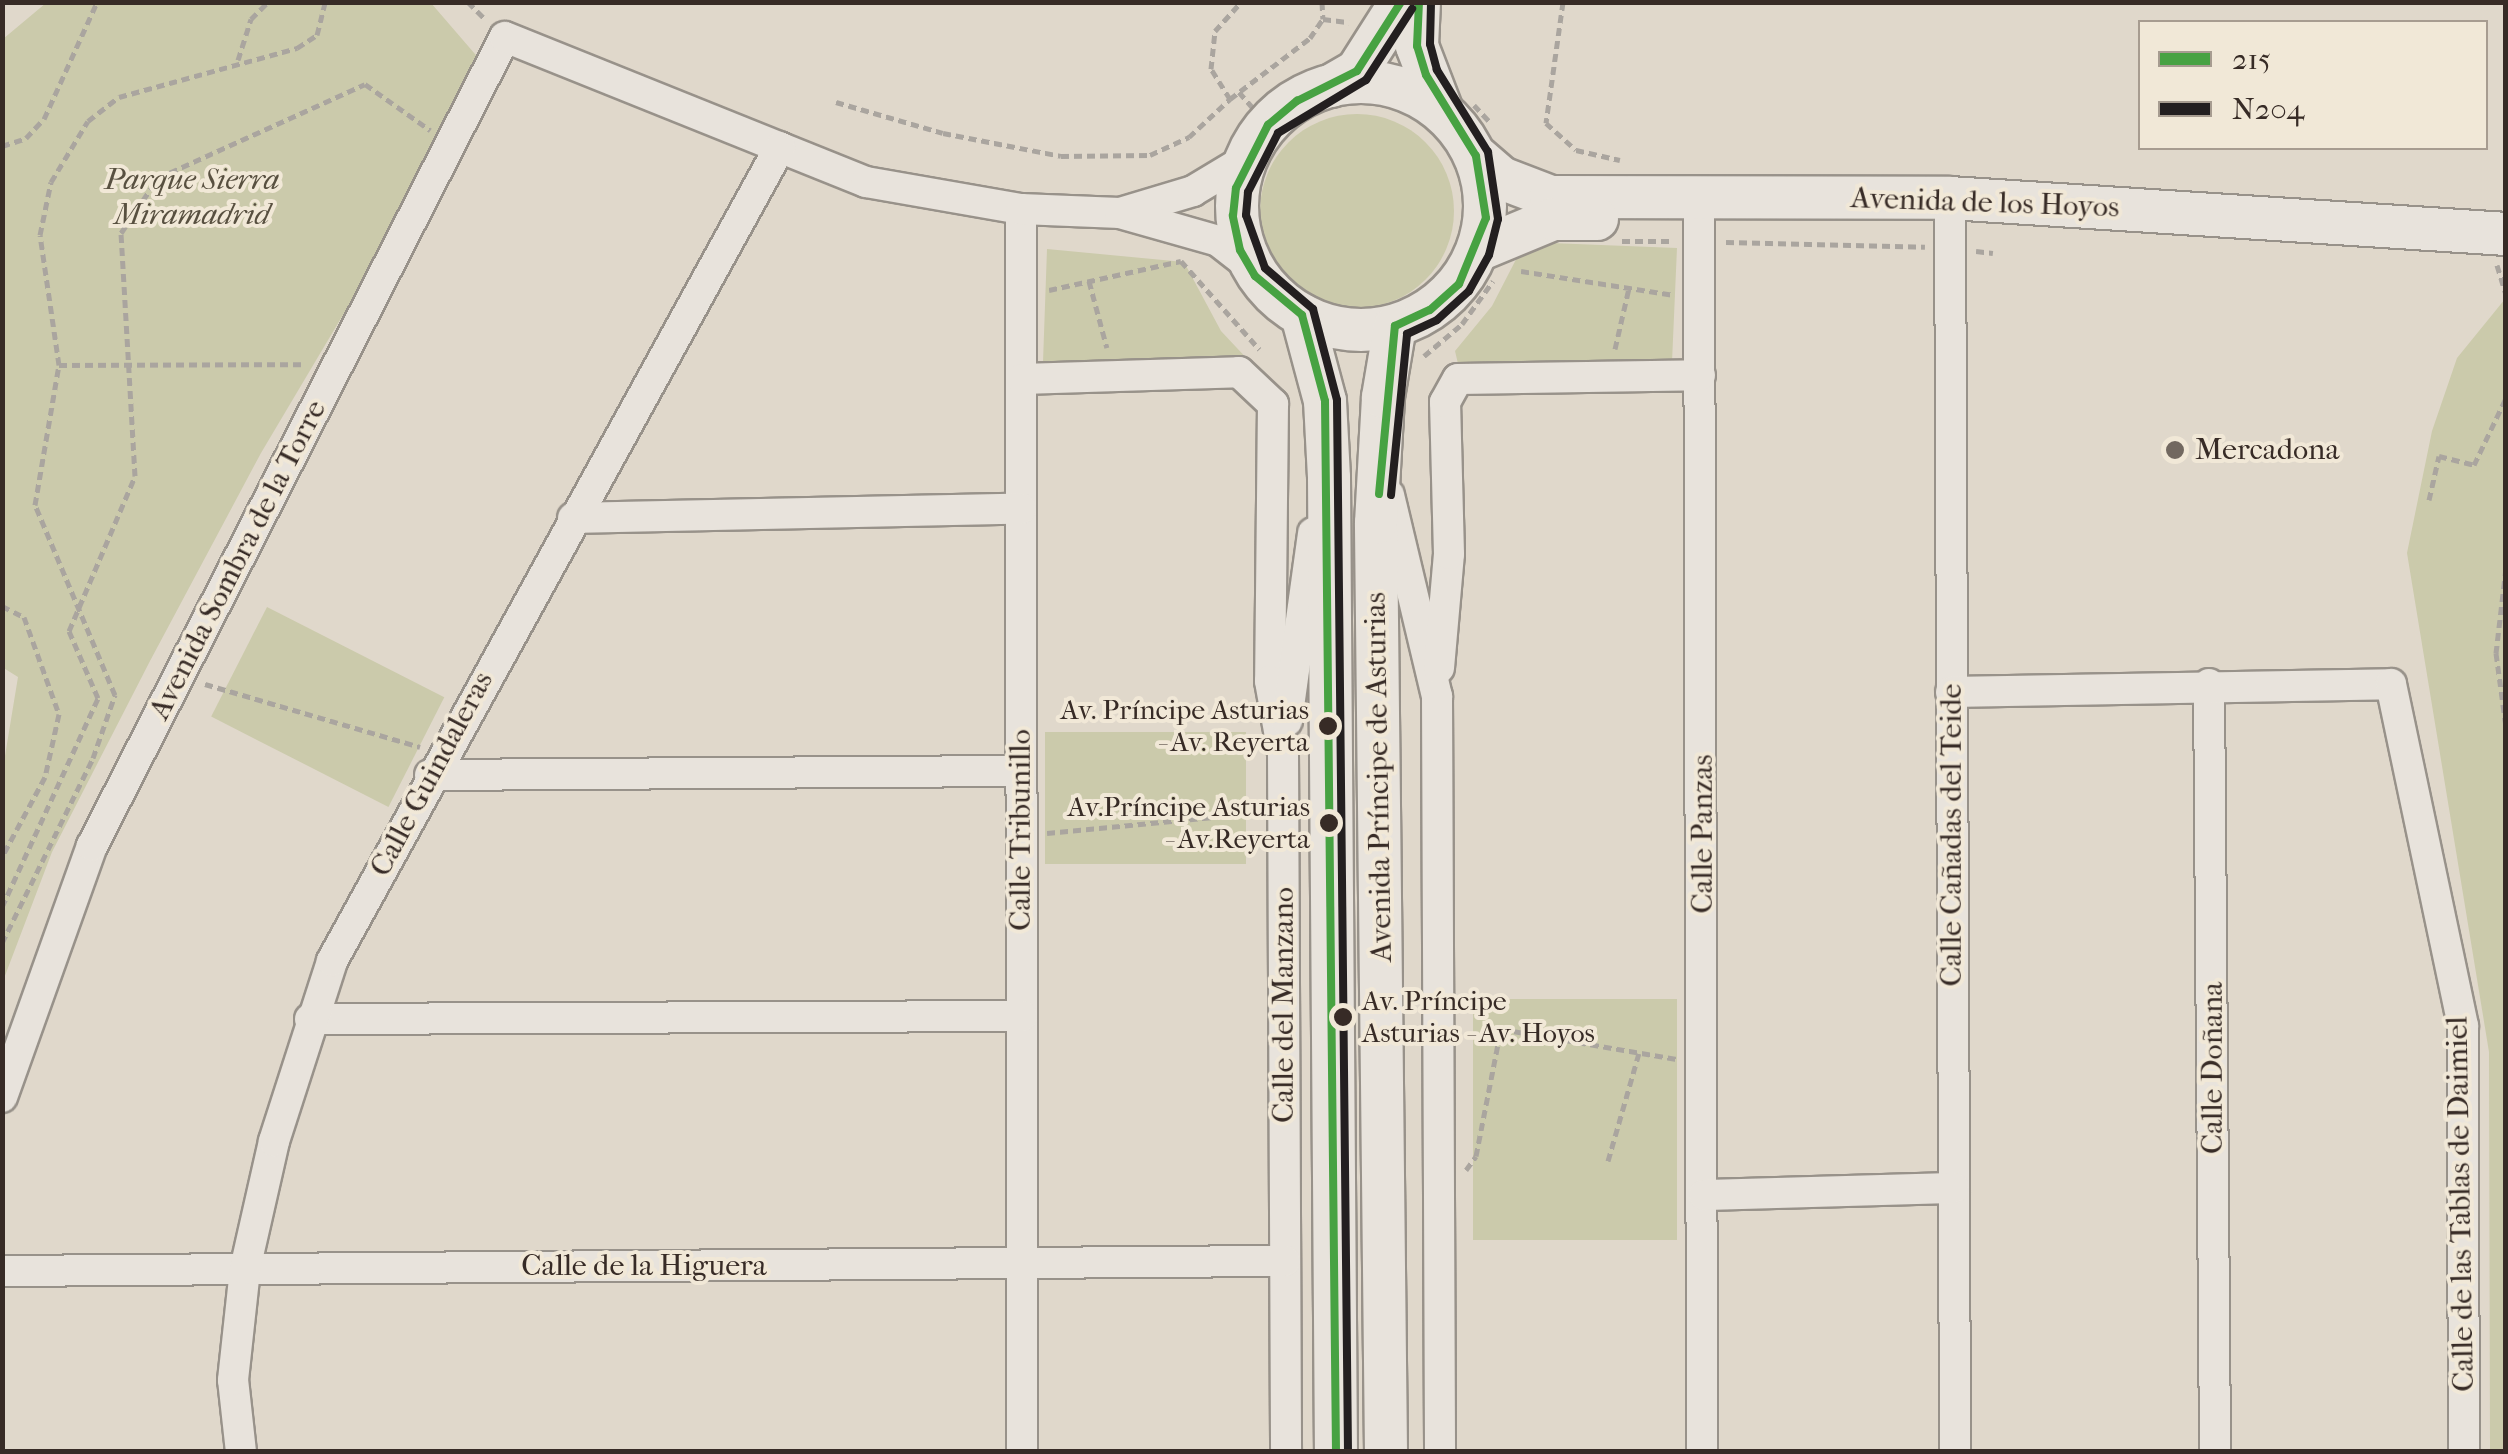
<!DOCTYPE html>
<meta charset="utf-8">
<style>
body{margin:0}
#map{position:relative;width:2508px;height:1454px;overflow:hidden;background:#e0d8cb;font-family:"IM FELL French Canon",serif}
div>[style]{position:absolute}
.green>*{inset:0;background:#cbcaab;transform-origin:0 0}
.round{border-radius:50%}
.path>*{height:5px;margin-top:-2.5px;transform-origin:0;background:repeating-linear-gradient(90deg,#aaa59f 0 8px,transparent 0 13px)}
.roads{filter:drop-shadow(2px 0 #98928a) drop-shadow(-2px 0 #98928a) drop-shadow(0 2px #98928a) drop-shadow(0 -2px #98928a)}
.street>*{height:30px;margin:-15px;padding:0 15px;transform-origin:15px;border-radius:15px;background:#e8e3dc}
.secondary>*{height:42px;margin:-21px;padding:0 21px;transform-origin:21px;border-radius:21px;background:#e8e3dc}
.secondary>.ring{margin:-21px;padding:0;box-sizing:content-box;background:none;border:42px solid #e8e3dc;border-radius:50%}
.bus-1>*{height:8px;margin:-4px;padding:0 4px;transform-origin:4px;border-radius:4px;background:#47a242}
.bus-2>*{height:8px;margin:-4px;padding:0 4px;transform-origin:4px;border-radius:4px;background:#231f20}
.dots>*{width:28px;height:28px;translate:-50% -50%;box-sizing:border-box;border:5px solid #f1e8d7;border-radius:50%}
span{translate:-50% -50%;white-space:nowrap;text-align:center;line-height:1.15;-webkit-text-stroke:8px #f1e8d7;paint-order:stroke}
.bus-label{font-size:28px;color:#372b26}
.right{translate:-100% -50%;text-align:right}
.left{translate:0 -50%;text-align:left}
.park-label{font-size:30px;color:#585040;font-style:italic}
.street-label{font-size:30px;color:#372b26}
.poi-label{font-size:30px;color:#372b26}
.frame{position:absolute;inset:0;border:5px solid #372b26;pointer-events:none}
.legend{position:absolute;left:2138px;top:20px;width:350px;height:130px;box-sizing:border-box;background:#f1e8d7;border:2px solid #a79c90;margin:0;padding:12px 18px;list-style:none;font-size:30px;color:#372b26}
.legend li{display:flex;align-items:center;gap:20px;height:50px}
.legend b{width:50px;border:2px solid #a79c90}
</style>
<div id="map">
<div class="green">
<div style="clip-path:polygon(46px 3px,431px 3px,481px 61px,432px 165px,261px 453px,150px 661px,52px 852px,3px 981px,3px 768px,18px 677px,2px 667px,3px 39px)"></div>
<div class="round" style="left:1260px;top:114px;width:194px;height:194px"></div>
<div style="clip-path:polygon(1525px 242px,1677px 248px,1672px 362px,1459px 368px,1455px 351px,1492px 306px)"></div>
<div style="clip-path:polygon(1047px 249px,1184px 262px,1221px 331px,1251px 363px,1043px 362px)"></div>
<div style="clip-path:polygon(2505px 299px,2506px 1451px,2490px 1452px,2489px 1052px,2407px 553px,2432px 431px,2457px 358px)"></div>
<div style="left:267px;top:607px;width:199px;height:123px;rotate:27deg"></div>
<div style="left:1246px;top:732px;width:132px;height:201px;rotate:90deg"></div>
<div style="left:1473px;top:999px;width:204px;height:241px"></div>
</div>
<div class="path">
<div style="left:468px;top:2px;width:23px;rotate:45deg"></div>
<div style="left:1322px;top:2px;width:17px;rotate:87deg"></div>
<div style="left:1323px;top:19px;width:26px;rotate:7deg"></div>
<div style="left:1563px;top:2px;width:122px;rotate:98deg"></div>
<div style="left:1546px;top:123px;width:40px;rotate:42deg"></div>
<div style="left:1576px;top:150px;width:45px;rotate:12.8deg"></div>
<div style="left:238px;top:60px;width:43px;rotate:-72.4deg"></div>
<div style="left:251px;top:19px;width:24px;rotate:-45deg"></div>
<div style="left:1239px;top:92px;width:44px;rotate:48.7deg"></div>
<div style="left:1230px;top:99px;width:101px;rotate:-37.3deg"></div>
<div style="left:1310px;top:38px;width:23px;rotate:-56deg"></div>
<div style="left:836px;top:102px;width:111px;rotate:16.2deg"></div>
<div style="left:943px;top:133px;width:120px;rotate:11deg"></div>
<div style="left:1061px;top:156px;width:89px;rotate:-0.6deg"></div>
<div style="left:1150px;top:155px;width:43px;rotate:-24.8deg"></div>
<div style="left:1189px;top:137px;width:56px;rotate:-42.8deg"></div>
<div style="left:1230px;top:99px;width:36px;rotate:-122deg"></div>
<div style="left:1211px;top:69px;width:38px;rotate:-84deg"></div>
<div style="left:1215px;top:31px;width:39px;rotate:-48deg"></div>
<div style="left:1474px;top:105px;width:25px;rotate:47deg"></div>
<div style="left:2px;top:146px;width:25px;rotate:-18deg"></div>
<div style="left:26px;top:138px;width:26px;rotate:-47deg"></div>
<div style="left:44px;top:119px;width:128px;rotate:-65.6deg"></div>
<div style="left:1622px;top:241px;width:49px"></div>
<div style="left:1726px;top:242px;width:199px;rotate:1.4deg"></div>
<div style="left:1976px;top:251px;width:17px;rotate:7deg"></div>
<div style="left:2497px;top:265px;width:31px;rotate:73deg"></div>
<div style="left:1521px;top:271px;width:155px;rotate:8.9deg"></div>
<div style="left:1089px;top:281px;width:69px;rotate:75deg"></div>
<div style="left:1049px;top:290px;width:135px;rotate:-12.4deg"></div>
<div style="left:1181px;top:261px;width:118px;rotate:48.4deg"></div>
<div style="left:1615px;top:349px;width:63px;rotate:-77.1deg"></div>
<div style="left:1424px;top:356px;width:50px;rotate:-40.1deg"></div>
<div style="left:1462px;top:324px;width:53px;rotate:-54.2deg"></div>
<div style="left:59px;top:365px;width:247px;rotate:-0.2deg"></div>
<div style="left:2429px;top:500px;width:45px;rotate:-77.2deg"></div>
<div style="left:2439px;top:456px;width:36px;rotate:14deg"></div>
<div style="left:2474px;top:465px;width:74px;rotate:-64.5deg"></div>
<div style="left:2506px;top:568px;width:86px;rotate:96.7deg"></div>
<div style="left:2496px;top:653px;width:75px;rotate:82.3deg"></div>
<div style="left:2px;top:606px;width:25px;rotate:27deg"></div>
<div style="left:24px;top:617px;width:103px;rotate:70.2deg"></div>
<div style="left:59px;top:714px;width:65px;rotate:102.5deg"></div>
<div style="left:45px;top:777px;width:91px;rotate:118.3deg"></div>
<div style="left:205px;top:684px;width:224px;rotate:16.3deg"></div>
<div style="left:1047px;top:833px;width:209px;rotate:-5.5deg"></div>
<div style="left:2px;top:907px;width:230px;rotate:-65.3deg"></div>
<div style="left:98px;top:698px;width:73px;rotate:-113.4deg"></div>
<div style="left:69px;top:631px;width:168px;rotate:-66.9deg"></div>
<div style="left:135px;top:476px;width:243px;rotate:-93.3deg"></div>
<div style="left:121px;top:233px;width:66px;rotate:-56.1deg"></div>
<div style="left:158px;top:178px;width:227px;rotate:-24.4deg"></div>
<div style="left:365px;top:84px;width:80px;rotate:35.3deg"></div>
<div style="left:2px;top:943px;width:206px;rotate:-63.8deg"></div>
<div style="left:93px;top:758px;width:67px;rotate:-70.8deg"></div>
<div style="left:115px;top:695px;width:206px;rotate:-112.8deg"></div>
<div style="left:35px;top:505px;width:142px;rotate:-80.3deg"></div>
<div style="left:59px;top:365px;width:131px;rotate:-98.3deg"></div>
<div style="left:40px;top:235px;width:54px;rotate:-78.3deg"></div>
<div style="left:51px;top:182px;width:71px;rotate:-58.8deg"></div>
<div style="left:88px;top:121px;width:39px;rotate:-38deg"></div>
<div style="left:119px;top:97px;width:185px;rotate:-15.4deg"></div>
<div style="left:297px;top:48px;width:24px;rotate:-33deg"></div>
<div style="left:317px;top:35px;width:34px;rotate:-76deg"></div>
<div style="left:1608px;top:1161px;width:112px;rotate:-74deg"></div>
<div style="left:1466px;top:1170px;width:17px;rotate:-54deg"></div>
<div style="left:1476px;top:1156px;width:129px;rotate:-78.9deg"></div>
<div style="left:1501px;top:1029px;width:178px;rotate:9.7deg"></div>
</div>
<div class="roads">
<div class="street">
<div style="left:1699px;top:196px;width:1256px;rotate:89.86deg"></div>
<div style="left:1950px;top:198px;width:1254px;rotate:89.77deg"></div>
<div style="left:1021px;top:209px;width:1243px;rotate:89.95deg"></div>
<div style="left:1123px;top:212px;width:73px;rotate:-16.7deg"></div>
<div style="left:1193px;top:191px;width:64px;rotate:-31deg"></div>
<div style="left:1022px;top:379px;width:217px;rotate:-1.8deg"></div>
<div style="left:1239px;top:372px;width:47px;rotate:43.3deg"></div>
<div style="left:1273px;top:404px;width:277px;rotate:90.6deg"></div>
<div style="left:1270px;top:681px;width:73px;rotate:79.8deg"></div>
<div style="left:1283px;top:753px;width:699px;rotate:89.75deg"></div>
<div style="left:1389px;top:495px;width:207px;rotate:76.6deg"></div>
<div style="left:1437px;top:696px;width:756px;rotate:89.77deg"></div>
<div style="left:573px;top:518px;width:448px;rotate:-1.2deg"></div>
<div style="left:1439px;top:668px;width:114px;rotate:-85deg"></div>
<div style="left:1449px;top:554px;width:152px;rotate:-91.5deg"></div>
<div style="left:1445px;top:402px;width:26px;rotate:-61deg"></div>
<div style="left:1458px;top:379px;width:242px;rotate:-0.9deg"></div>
<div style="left:2209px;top:684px;width:768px;rotate:89.55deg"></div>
<div style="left:1951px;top:692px;width:440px;rotate:-1deg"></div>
<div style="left:2391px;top:684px;width:349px;rotate:78.1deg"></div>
<div style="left:2463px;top:1026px;width:426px;rotate:89.9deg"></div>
<div style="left:1287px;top:721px;width:190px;rotate:-82.1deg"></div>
<div style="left:430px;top:775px;width:591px;rotate:-0.39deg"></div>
<div style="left:310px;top:1019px;width:712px;rotate:-0.24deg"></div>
<div style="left:2px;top:1097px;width:267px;rotate:-70.3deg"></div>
<div style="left:92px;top:846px;width:908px;rotate:-62.96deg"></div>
<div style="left:505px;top:37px;width:389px;rotate:21.9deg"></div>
<div style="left:866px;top:182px;width:157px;rotate:9.9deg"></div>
<div style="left:1021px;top:209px;width:99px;rotate:2.3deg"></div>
<div style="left:1120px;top:213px;width:102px;rotate:15.9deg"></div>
<div style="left:1218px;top:241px;width:39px;rotate:38deg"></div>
<div style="left:1704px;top:1195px;width:250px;rotate:-1.6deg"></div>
<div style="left:2px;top:1271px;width:1283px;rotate:-0.45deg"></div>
<div style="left:241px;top:1452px;width:72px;rotate:-96.3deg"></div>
<div style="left:233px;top:1380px;width:112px;rotate:-83.8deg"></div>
<div style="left:245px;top:1269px;width:131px;rotate:-77.2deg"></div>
<div style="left:274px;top:1141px;width:189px;rotate:-72.1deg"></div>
<div style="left:332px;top:961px;width:929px;rotate:-61.17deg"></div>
</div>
<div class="secondary">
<div style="left:1419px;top:2px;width:44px;rotate:92.6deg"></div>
<div style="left:1417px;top:46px;width:70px;rotate:69deg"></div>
<div class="ring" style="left:1237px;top:82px;width:206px;height:206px"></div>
<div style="left:1331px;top:86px;width:30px;rotate:-30deg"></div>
<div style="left:1357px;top:71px;width:82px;rotate:-57.5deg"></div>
<div style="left:1476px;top:156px;width:33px;rotate:41deg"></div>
<div style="left:1501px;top:178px;width:53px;rotate:20.8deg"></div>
<div style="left:1551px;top:197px;width:399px;rotate:0.1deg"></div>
<div style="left:1950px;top:198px;width:557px;rotate:3.7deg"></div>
<div style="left:1478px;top:250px;width:81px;rotate:-22.5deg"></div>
<div style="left:1553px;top:219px;width:44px"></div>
<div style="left:1302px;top:315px;width:89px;rotate:75deg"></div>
<div style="left:1325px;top:401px;width:77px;rotate:87deg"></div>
<div style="left:1329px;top:478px;width:974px;rotate:89.59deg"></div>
<div style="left:1386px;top:1452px;width:929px;rotate:-90.62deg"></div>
<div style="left:1376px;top:523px;width:126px;rotate:-86.8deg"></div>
<div style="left:1383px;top:397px;width:72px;rotate:-80.4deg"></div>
</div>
</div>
<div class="bus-1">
<div style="left:1379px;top:494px;width:169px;rotate:-84.6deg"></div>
<div style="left:1395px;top:326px;width:38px;rotate:-25deg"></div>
<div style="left:1430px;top:310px;width:39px;rotate:-42deg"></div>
<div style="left:1459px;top:284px;width:71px;rotate:-67.8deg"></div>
<div style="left:1486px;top:218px;width:63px;rotate:-99.2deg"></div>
<div style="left:1476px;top:156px;width:95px;rotate:-121.7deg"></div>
<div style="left:1426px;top:75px;width:30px;rotate:-107deg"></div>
<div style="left:1417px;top:46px;width:44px;rotate:-87.4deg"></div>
<div style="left:1336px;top:1452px;width:1051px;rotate:-90.6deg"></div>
<div style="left:1325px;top:401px;width:89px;rotate:-105deg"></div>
<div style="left:1302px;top:315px;width:61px;rotate:-140.3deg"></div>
<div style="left:1255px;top:276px;width:30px;rotate:-120deg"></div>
<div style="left:1240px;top:250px;width:35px;rotate:-102deg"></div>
<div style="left:1233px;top:216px;width:28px;rotate:-84deg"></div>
<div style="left:1236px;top:188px;width:71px;rotate:-63.1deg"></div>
<div style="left:1268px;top:125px;width:38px;rotate:-40deg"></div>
<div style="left:1297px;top:101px;width:67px;rotate:-26.6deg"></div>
<div style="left:1357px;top:71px;width:82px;rotate:-57.5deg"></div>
</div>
<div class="bus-2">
<div style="left:1391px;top:495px;width:162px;rotate:-84.3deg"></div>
<div style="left:1407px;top:334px;width:33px;rotate:-25deg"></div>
<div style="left:1437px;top:320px;width:43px;rotate:-42.2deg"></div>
<div style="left:1469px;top:291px;width:41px;rotate:-60.9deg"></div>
<div style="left:1489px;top:255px;width:37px;rotate:-76deg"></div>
<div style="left:1498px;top:219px;width:68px;rotate:-98.5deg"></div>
<div style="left:1488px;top:152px;width:97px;rotate:-121.9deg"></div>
<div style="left:1437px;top:70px;width:27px;rotate:-105deg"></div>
<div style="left:1430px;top:44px;width:41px;rotate:-88.6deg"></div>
<div style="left:1348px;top:1452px;width:1052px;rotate:-90.6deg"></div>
<div style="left:1337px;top:400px;width:94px;rotate:-104.8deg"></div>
<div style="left:1313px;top:309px;width:63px;rotate:-139.5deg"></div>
<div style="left:1265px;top:268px;width:56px;rotate:-109.7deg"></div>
<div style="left:1246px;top:215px;width:23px;rotate:-85deg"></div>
<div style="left:1248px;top:192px;width:66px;rotate:-63deg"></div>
<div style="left:1278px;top:133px;width:103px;rotate:-31.1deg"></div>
<div style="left:1366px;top:80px;width:85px;rotate:-57.1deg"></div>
</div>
<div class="dots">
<div style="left:2175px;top:450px;background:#726860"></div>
<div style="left:1328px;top:726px;background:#372b26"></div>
<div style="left:1329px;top:823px;background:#372b26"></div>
<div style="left:1343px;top:1017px;background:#372b26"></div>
</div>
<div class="bus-label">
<span class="right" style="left:1309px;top:726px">Av. Príncipe Asturias<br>- Av. Reyerta</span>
<span class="right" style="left:1310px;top:823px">Av.Príncipe Asturias<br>- Av.Reyerta</span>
<span class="left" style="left:1362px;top:1017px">Av. Príncipe<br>Asturias - Av. Hoyos</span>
</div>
<div class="park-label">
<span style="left:192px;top:197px">Parque Sierra<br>Miramadrid</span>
</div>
<div class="street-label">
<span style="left:1985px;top:203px;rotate:2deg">Avenida de los Hoyos</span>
<span style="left:238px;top:560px;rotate:-63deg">Avenida Sombra de la Torre</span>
<span style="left:432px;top:774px;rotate:-62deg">Calle Guindaleras</span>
<span style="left:1379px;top:777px;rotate:-91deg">Avenida Príncipe de Asturias</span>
<span style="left:1021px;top:830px;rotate:-90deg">Calle Tribunillo</span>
<span style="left:1703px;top:834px;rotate:-90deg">Calle Panzas</span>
<span style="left:1952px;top:835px;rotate:-90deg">Calle Cañadas del Teide</span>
<span style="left:1284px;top:1005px;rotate:-90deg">Calle del Manzano</span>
<span style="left:2213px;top:1068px;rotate:-90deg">Calle Doñana</span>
<span style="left:2461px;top:1204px;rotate:-91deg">Calle de las Tablas de Daimiel</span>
<span style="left:644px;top:1266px">Calle de la Higuera</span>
</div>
<div class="poi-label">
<span class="left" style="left:2195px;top:450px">Mercadona</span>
</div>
<div class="frame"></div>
<ul class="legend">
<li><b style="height:12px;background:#47a242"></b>215</li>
<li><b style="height:12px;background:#231f20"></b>N204</li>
</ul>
</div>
